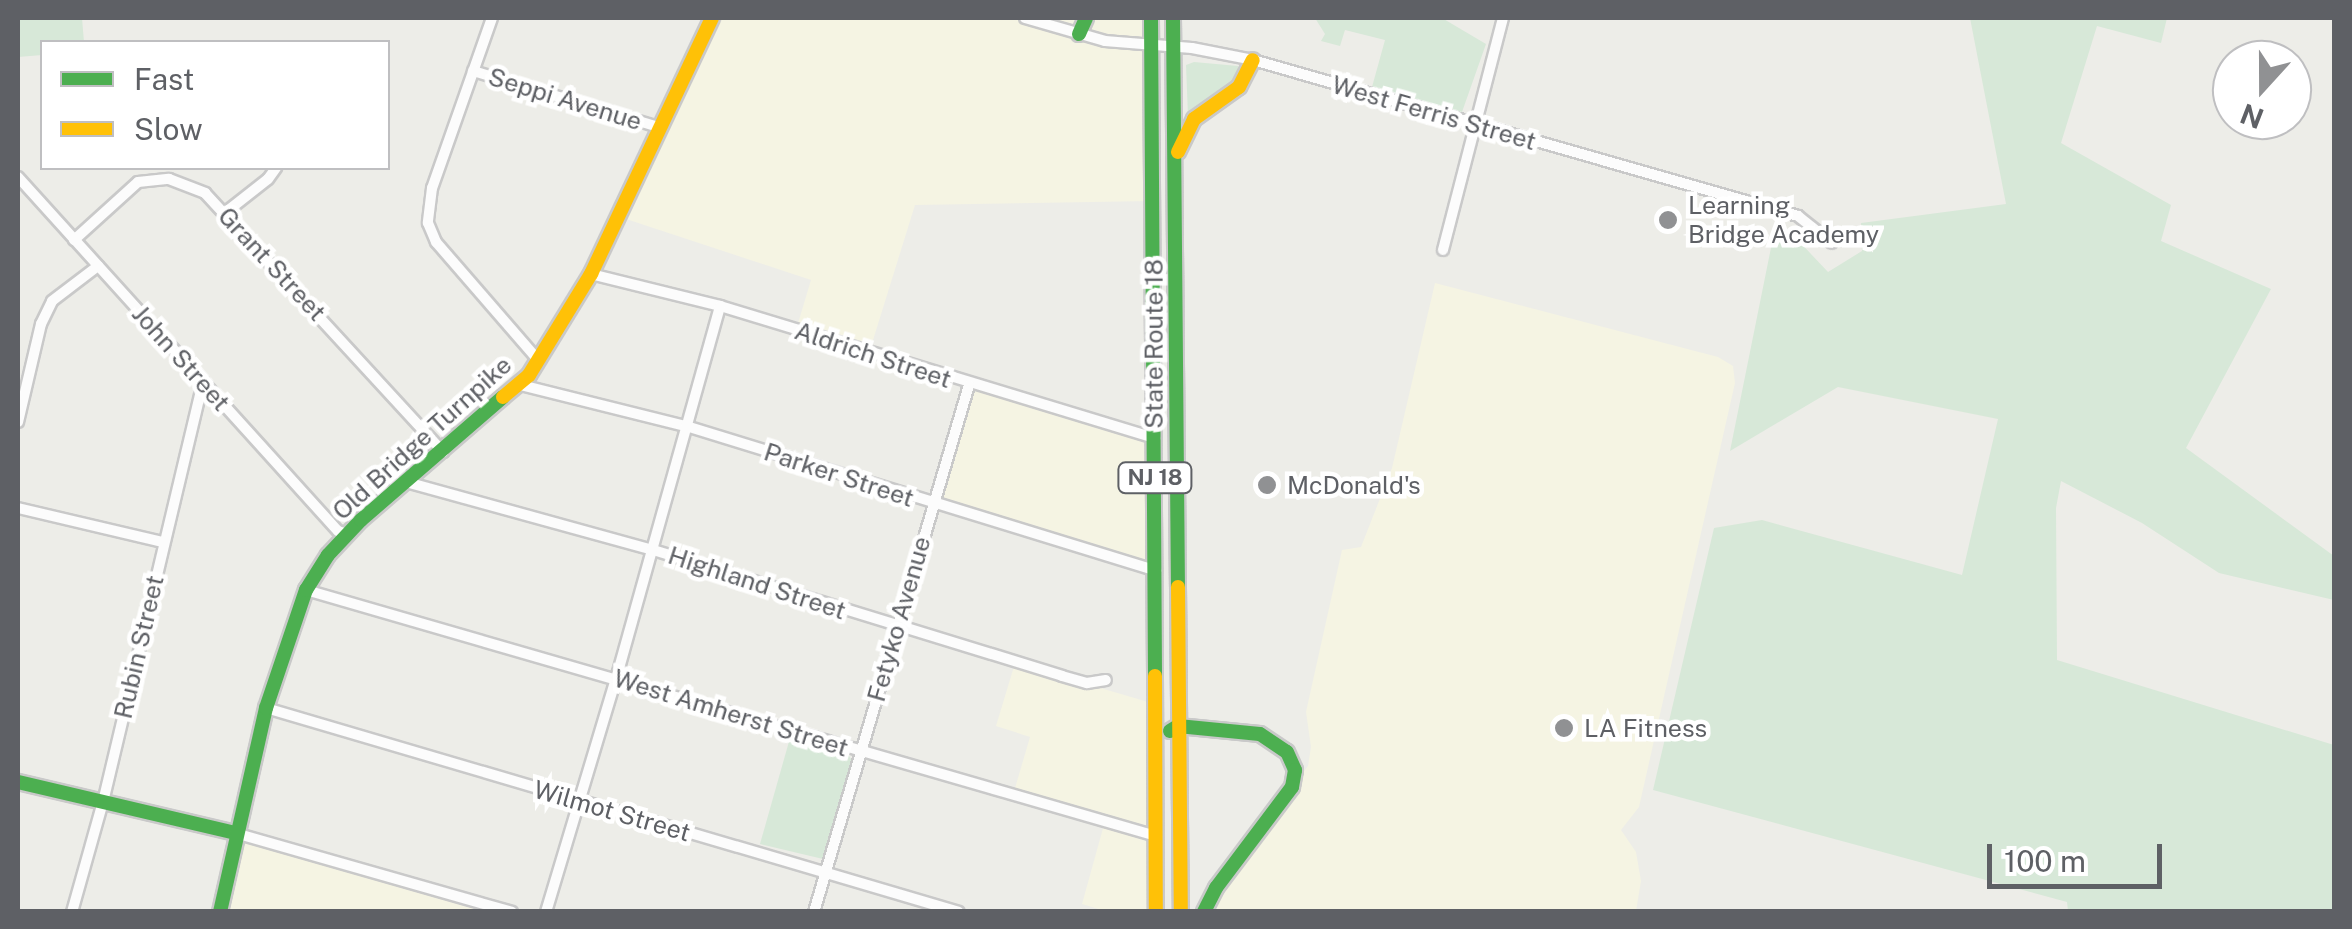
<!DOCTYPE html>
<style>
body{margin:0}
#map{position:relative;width:2352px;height:929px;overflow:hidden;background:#edede8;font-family:"Public Sans",sans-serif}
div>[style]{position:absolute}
.commercial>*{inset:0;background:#f5f4e3}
.green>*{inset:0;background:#d7e8d8}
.roads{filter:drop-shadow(2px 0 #c9c9c9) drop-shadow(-2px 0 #c9c9c9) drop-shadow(0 2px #c9c9c9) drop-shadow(0 -2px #c9c9c9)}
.street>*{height:10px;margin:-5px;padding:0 5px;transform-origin:5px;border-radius:5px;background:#fcfcfc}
.fast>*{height:14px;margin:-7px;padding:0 7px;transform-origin:7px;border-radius:7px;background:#4caf50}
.slow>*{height:14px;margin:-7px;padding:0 7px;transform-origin:7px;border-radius:7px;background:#ffc107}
.dots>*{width:28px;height:28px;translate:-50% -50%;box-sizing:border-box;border:5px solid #fff;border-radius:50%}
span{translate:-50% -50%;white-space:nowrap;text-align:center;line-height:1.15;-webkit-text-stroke:9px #fff;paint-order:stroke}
.shield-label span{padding:2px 8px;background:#fff;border:2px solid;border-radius:8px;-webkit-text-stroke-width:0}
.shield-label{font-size:22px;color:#5e6065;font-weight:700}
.street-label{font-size:25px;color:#5e6065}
.poi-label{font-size:25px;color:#5e6065}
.left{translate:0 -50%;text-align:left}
.frame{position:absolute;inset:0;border:20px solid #5e6065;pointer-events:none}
.legend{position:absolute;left:40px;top:40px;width:350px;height:130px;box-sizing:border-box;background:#fff;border:2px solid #bfbfc1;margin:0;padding:12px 18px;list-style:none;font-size:30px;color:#5e6065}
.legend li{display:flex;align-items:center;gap:20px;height:50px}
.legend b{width:50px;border:2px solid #bfbfc1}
.north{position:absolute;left:2212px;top:40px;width:100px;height:100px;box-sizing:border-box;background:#fff;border:2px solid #bfbfc1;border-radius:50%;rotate:201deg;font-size:28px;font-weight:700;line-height:40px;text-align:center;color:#5e6065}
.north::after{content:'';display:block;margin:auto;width:35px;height:45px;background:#909193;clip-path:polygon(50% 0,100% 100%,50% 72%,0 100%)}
.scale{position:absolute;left:1987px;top:844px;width:175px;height:45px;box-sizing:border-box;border:5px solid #5e6065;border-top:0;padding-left:12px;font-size:30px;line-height:35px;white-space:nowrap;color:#5e6065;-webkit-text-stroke:8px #fff;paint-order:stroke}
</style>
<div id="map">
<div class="commercial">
<div style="clip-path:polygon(712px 18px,1151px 18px,1153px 201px,915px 205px,869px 353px,796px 330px,811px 280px,617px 216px)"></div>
<div style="clip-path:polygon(1435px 283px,1718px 357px,1733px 366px,1735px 383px,1639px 807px,1621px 830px,1636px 852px,1641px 881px,1636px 911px,1204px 912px,1216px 888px,1308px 766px,1311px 747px,1306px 712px,1342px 550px,1361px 547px,1392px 468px)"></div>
<div style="clip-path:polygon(969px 385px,1155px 438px,1156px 571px,931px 504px)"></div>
<div style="clip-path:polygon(1015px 663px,1155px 704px,1156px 911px,1105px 911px,1082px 904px,1105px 821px,1013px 795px,1030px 737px,996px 726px)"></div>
<div style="clip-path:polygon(235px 833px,512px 912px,220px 912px)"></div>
</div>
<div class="green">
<div style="clip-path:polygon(18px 18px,82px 18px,84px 42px,42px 42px,42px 55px,18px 57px)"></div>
<div style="clip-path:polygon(1315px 18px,1442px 18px,1486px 44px,1462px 112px,1372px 87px,1385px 40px,1345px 30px,1340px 46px,1321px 41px,1325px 34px)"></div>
<div style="clip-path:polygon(1970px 18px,2167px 18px,2161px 43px,2097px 26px,2061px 143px,2171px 205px,2161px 241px,2271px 289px,2186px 448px,2334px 556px,2334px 600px,2219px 573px,2142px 523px,2061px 481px,2056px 508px,2057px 660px,2334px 745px,2334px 911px,2068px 911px,2067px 902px,1653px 790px,1714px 528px,1762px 520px,1962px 575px,1998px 419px,1838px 387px,1730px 451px,1777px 218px,1828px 272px,1862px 251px,1861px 223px,2006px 204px)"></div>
<div style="clip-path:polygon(1194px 62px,1238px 66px,1240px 76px,1188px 116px,1186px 65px)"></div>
<div style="clip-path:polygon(790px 738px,848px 754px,852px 761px,823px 859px,760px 844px)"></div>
</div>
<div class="roads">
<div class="street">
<div style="left:492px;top:18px;width:180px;rotate:109.4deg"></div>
<div style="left:432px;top:188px;width:35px;rotate:97deg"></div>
<div style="left:428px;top:223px;width:21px;rotate:67deg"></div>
<div style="left:436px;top:242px;width:157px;rotate:49.1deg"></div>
<div style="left:1025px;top:18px;width:83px;rotate:16deg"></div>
<div style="left:1105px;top:41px;width:87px;rotate:4.6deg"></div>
<div style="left:1192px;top:48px;width:62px;rotate:11.1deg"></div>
<div style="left:1253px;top:60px;width:567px;rotate:15.97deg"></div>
<div style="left:1798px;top:216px;width:43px;rotate:38.5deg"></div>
<div style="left:473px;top:71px;width:193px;rotate:16.8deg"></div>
<div style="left:18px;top:177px;width:477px;rotate:47.9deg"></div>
<div style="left:338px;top:531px;width:10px;rotate:17deg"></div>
<div style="left:226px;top:212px;width:53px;rotate:-38.2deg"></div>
<div style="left:268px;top:179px;width:14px;rotate:-54deg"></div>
<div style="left:74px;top:240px;width:86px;rotate:-42.2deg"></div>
<div style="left:138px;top:182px;width:31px;rotate:-6deg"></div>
<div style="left:169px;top:179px;width:39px;rotate:21deg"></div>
<div style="left:205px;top:193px;width:352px;rotate:47.4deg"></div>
<div style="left:1443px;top:250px;width:240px;rotate:-75.5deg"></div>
<div style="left:591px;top:274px;width:133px;rotate:13.9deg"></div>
<div style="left:720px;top:306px;width:455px;rotate:16.9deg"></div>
<div style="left:521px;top:385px;width:170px;rotate:14deg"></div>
<div style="left:686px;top:426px;width:492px;rotate:17.1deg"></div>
<div style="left:18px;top:422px;width:101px;rotate:-76.8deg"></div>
<div style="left:41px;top:324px;width:25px;rotate:-64deg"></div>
<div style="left:52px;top:301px;width:58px;rotate:-37.3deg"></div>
<div style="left:406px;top:482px;width:253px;rotate:15.4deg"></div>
<div style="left:650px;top:549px;width:431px;rotate:17.1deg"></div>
<div style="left:1062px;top:676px;width:26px;rotate:16deg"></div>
<div style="left:1087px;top:683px;width:19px;rotate:-9deg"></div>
<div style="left:18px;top:508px;width:149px;rotate:13.2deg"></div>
<div style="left:306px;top:590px;width:885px;rotate:16.14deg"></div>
<div style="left:266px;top:708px;width:722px;rotate:16.4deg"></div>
<div style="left:235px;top:833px;width:288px;rotate:15.9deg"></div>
<div style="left:72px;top:912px;width:114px;rotate:-74.3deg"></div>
<div style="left:103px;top:802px;width:432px;rotate:-76.6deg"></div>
<div style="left:546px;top:912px;width:243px;rotate:-73.3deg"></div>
<div style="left:616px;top:679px;width:387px;rotate:-74.4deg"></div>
<div style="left:814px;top:912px;width:549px;rotate:-73.61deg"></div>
</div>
<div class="fast">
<div style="left:1151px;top:18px;width:658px;rotate:89.65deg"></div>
<div style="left:1173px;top:18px;width:569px;rotate:89.5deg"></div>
<div style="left:1079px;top:34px;width:17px;rotate:-66deg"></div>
<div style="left:1170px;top:731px;width:9px;rotate:-32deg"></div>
<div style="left:1178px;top:726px;width:82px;rotate:5.6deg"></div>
<div style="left:1260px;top:734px;width:32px;rotate:34deg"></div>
<div style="left:1287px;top:752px;width:20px;rotate:66deg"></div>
<div style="left:1295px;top:770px;width:17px;rotate:100deg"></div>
<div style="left:1292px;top:787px;width:126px;rotate:127deg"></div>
<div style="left:1216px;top:888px;width:27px;rotate:117deg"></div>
<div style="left:18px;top:782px;width:223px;rotate:13.2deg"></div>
<div style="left:220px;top:912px;width:209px;rotate:-77.3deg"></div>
<div style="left:266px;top:708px;width:125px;rotate:-71.3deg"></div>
<div style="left:306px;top:590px;width:41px;rotate:-57.8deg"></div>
<div style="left:328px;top:555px;width:48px;rotate:-46.7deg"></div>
<div style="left:361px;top:520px;width:188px;rotate:-40.9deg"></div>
</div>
<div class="slow">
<div style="left:1178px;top:152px;width:37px;rotate:-64deg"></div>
<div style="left:1194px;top:119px;width:55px;rotate:-35.4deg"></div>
<div style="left:1239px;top:87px;width:30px;rotate:-63deg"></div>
<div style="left:503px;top:397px;width:34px;rotate:-40deg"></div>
<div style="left:529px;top:375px;width:119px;rotate:-58.5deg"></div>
<div style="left:591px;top:274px;width:283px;rotate:-64.7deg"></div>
<div style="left:1178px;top:587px;width:325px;rotate:89.5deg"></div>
<div style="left:1155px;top:676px;width:236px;rotate:89.8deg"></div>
</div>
</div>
<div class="dots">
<div style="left:1668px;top:220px;background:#909193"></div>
<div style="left:1267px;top:485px;background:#909193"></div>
<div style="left:1564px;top:728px;background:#909193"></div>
</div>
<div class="shield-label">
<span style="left:1155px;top:478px">NJ 18</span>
</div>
<div class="street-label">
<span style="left:565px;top:99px;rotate:17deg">Seppi Avenue</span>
<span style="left:1434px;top:113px;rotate:16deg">West Ferris Street</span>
<span style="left:272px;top:264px;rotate:47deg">Grant Street</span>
<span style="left:1154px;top:344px;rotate:-90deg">State Route 18</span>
<span style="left:873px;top:355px;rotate:18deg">Aldrich Street</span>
<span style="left:181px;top:358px;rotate:48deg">John Street</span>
<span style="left:422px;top:438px;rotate:-42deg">Old Bridge Turnpike</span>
<span style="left:839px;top:475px;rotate:18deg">Parker Street</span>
<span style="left:757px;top:583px;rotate:18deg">Highland Street</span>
<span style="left:899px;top:619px;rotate:-74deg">Fetyko Avenue</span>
<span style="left:139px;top:647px;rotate:-77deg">Rubin Street</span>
<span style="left:731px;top:713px;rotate:17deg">West Amherst Street</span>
<span style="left:612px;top:811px;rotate:16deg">Wilmot Street</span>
</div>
<div class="poi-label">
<span class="left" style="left:1688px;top:220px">Learning<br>Bridge Academy</span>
<span class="left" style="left:1287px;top:485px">McDonald's</span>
<span class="left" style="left:1584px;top:728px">LA Fitness</span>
</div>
<div class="frame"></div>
<ul class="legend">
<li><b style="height:12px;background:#4caf50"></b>Fast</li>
<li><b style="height:12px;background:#ffc107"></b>Slow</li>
</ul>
<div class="north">N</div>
<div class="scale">100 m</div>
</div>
